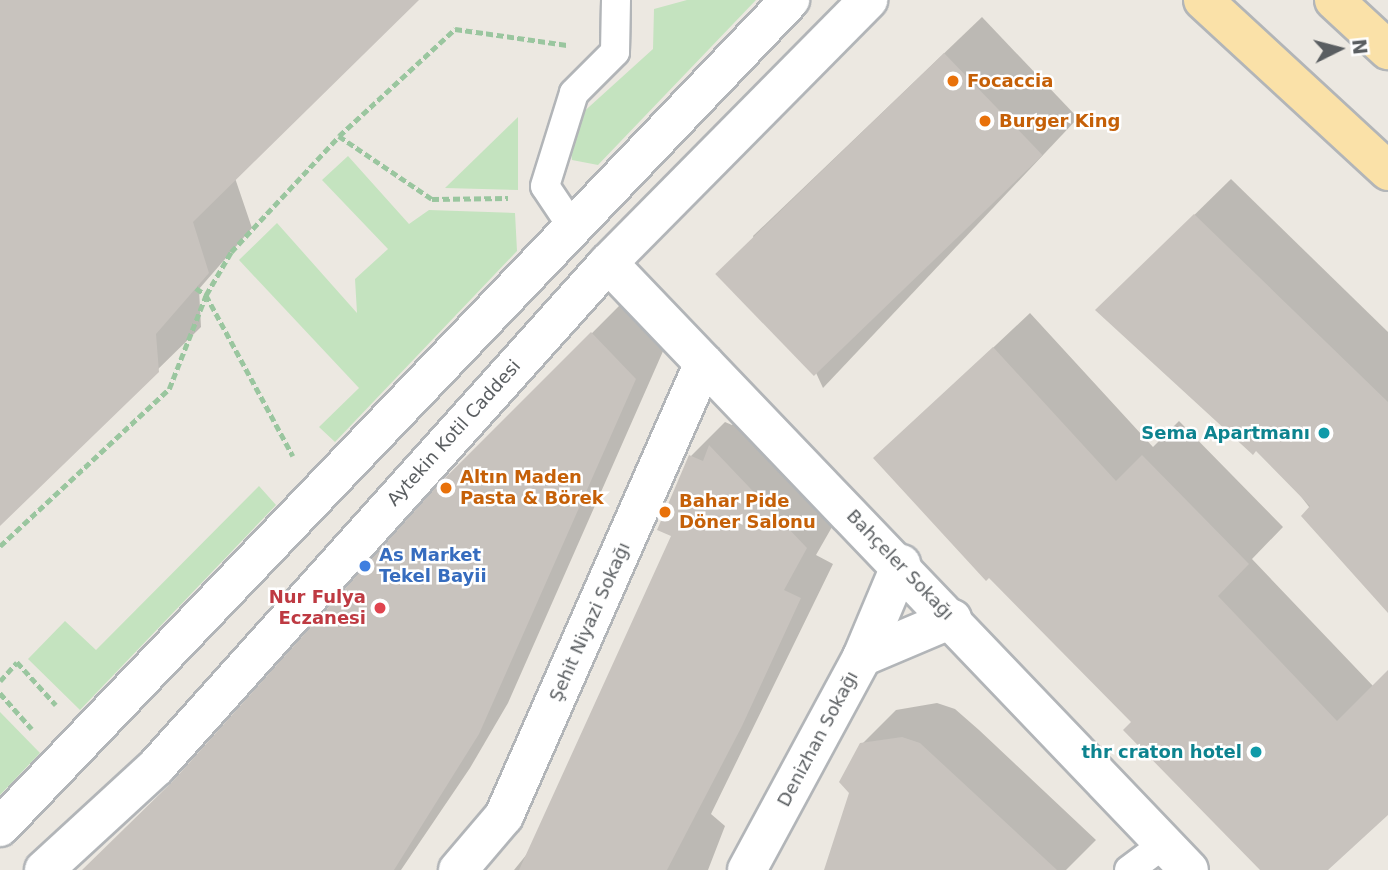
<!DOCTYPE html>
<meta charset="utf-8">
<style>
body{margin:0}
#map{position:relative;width:1388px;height:870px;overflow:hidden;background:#ece8e1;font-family:"DejaVu Sans",sans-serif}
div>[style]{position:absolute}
.green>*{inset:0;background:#c4e3bf}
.shadow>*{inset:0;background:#0003}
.building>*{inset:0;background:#c8c3be;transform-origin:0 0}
.path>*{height:4.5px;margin-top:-2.25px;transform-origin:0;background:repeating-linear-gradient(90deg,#9ac69f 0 7px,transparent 0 10.5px)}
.roads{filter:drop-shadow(2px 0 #b2b5b8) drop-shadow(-2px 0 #b2b5b8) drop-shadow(0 2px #b2b5b8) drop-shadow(0 -2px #b2b5b8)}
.lane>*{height:28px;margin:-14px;padding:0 14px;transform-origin:14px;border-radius:14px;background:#fff}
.street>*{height:38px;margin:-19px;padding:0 19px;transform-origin:19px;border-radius:19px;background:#fff}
.secondary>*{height:38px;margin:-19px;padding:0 19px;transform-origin:19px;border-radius:19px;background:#fff}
.primary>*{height:38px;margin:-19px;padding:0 19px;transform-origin:19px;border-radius:19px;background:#fae1a8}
.dots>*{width:19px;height:19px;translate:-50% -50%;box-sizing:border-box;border:4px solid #fff;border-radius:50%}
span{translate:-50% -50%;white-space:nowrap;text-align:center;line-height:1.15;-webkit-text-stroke:5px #fff;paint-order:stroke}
.food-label{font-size:18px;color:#c56008;font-weight:700}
.left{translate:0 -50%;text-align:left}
.street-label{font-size:18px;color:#5a5e61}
.culture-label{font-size:18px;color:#0d838f;font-weight:700}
.right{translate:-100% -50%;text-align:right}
.shop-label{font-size:18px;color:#366cbe;font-weight:700}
.health-label{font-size:18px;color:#be3a42;font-weight:700}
.north{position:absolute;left:1304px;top:14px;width:70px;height:70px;-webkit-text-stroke:5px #fff;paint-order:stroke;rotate:84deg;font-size:19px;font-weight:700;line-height:28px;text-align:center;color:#5a5e61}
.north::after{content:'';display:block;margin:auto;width:24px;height:32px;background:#5a5e61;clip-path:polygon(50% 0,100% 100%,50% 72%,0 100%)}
</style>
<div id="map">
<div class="green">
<div style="clip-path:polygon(687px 0,756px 0,598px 165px,572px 160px,569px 138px,579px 116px,653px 49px,654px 9px)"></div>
<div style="clip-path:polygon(518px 117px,518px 190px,445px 188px)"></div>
<div style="clip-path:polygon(348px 156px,409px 224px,429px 210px,515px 213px,517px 251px,335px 442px,319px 427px,359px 388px,239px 260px,277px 223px,357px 313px,355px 279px,388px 249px,322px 180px)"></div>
<div style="clip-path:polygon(259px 486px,276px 505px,80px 710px,28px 659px,65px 621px,96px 650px)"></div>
<div style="clip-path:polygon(0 712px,40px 753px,0 795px)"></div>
</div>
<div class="shadow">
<div style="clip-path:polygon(0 0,417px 0,235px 178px,252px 228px,199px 289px,201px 327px,0 524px)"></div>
<div style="clip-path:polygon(982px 17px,1078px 118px,823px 388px,753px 236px)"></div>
<div style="clip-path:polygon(1231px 179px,1388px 332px,1388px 611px,1133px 275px)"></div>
<div style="clip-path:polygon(621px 304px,664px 349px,508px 703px,470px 768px,401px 870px,86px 870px,175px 781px,437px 489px)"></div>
<div style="clip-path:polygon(1030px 313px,1153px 447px,1179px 421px,1283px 527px,1252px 559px,1374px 687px,1388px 673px,1388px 809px,1324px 870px,1262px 870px,1133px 722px,876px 458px)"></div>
<div style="clip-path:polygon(744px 413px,840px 513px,816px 555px,833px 564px,711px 814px,725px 826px,708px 870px,514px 870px,531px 849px,673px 535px,659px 529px,691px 456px,725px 422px,732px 425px)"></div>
<div style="clip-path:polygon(937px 703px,955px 709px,979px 730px,1096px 840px,1066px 870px,826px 870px,851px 792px,861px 745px,896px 710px)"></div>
</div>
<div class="building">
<div style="clip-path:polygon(0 0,419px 0,193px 222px,209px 273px,156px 334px,159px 372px,0 526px)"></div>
<div style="left:944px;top:53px;width:142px;height:318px;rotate:46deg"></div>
<div style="clip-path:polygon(1194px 214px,1388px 402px,1388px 613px,1301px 516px,1310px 506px,1256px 451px,1253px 455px,1095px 310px)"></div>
<div style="clip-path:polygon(591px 332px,636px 379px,479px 734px,394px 870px,82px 870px,172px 782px,435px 488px)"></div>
<div style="clip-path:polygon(993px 347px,1116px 481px,1142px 455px,1249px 564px,1218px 596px,1337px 721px,1388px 670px,1388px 815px,1328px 870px,1260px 870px,1123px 730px,1131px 722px,989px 578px,986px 581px,873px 458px)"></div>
<div style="clip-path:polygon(709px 445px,807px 548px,784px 590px,801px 598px,742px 726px,667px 870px,519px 870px,671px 536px,657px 530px,689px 455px,703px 461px)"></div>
<div style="clip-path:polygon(902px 737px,920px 743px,1057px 870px,824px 870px,849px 793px,839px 782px,860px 743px)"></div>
</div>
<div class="path">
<div style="left:339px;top:136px;width:112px;rotate:34.1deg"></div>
<div style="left:432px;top:199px;width:76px;rotate:-0.8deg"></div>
<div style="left:196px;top:288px;width:12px;rotate:35deg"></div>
<div style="left:206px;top:295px;width:183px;rotate:61.6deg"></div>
<div style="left:0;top:546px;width:231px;rotate:-42.9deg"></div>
<div style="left:169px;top:389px;width:101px;rotate:-68.5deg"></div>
<div style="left:206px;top:295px;width:50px;rotate:-59.8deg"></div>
<div style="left:231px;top:252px;width:158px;rotate:-47deg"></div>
<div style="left:339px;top:136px;width:158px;rotate:-42.7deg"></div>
<div style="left:455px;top:29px;width:113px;rotate:8.1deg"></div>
<div style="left:0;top:681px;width:25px;rotate:-48deg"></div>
<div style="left:17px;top:662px;width:58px;rotate:47.8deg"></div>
<div style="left:0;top:693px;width:48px;rotate:48.4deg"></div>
</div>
<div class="roads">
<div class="lane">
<div style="left:573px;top:228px;width:50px;rotate:-123.7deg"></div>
<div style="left:545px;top:186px;width:97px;rotate:-72.7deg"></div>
<div style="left:574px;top:93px;width:58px;rotate:-45deg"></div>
<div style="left:615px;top:52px;width:52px;rotate:-88.9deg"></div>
<div style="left:1129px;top:870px;width:44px;rotate:-36.6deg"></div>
</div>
<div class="street">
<div style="left:608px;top:263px;width:840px;rotate:46.25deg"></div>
<div style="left:862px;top:657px;width:98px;rotate:-22.9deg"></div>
<div style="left:458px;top:870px;width:71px;rotate:-49.6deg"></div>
<div style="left:504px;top:816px;width:495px;rotate:-66.2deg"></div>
<div style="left:747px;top:870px;width:242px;rotate:-61.6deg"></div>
<div style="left:862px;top:657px;width:101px;rotate:-67.2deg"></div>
</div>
<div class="secondary">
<div style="left:0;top:827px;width:1144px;rotate:-46.31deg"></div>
<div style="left:44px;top:870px;width:152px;rotate:-42.6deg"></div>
<div style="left:156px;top:767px;width:677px;rotate:-48.11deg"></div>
<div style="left:608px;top:263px;width:370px;rotate:-45.3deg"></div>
</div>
<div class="primary">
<div style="left:1203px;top:0;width:252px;rotate:42.7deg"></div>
<div style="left:1334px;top:0;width:74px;rotate:42.8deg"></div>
</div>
</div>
<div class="dots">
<div style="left:953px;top:81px;background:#e8710a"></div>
<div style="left:985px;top:121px;background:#e8710a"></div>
<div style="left:1324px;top:433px;background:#0f9aa8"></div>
<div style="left:446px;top:488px;background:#e8710a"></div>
<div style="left:665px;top:512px;background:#e8710a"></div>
<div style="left:365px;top:566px;background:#3f7fe0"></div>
<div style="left:380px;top:608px;background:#e0444e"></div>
<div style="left:1256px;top:752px;background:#0f9aa8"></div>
</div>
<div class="food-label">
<span class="left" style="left:967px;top:81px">Focaccia</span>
<span class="left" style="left:999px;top:121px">Burger King</span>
<span class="left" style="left:460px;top:488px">Altın Maden<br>Pasta &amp; Börek</span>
<span class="left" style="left:679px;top:512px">Bahar Pide<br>Döner Salonu</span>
</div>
<div class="street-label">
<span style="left:454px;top:433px;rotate:-48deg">Aytekin Kotil Caddesi</span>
<span style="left:900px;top:565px;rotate:46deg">Bahçeler Sokağı</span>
<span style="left:590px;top:622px;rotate:-66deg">Şehit Niyazi Sokağı</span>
<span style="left:818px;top:739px;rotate:-62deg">Denizhan Sokağı</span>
</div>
<div class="culture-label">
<span class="right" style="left:1310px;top:433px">Sema Apartmanı</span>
<span class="right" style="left:1242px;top:752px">thr craton hotel</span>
</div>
<div class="shop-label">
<span class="left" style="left:379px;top:566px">As Market<br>Tekel Bayii</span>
</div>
<div class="health-label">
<span class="right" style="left:366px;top:608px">Nur Fulya<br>Eczanesi</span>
</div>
<div class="north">N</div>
</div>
